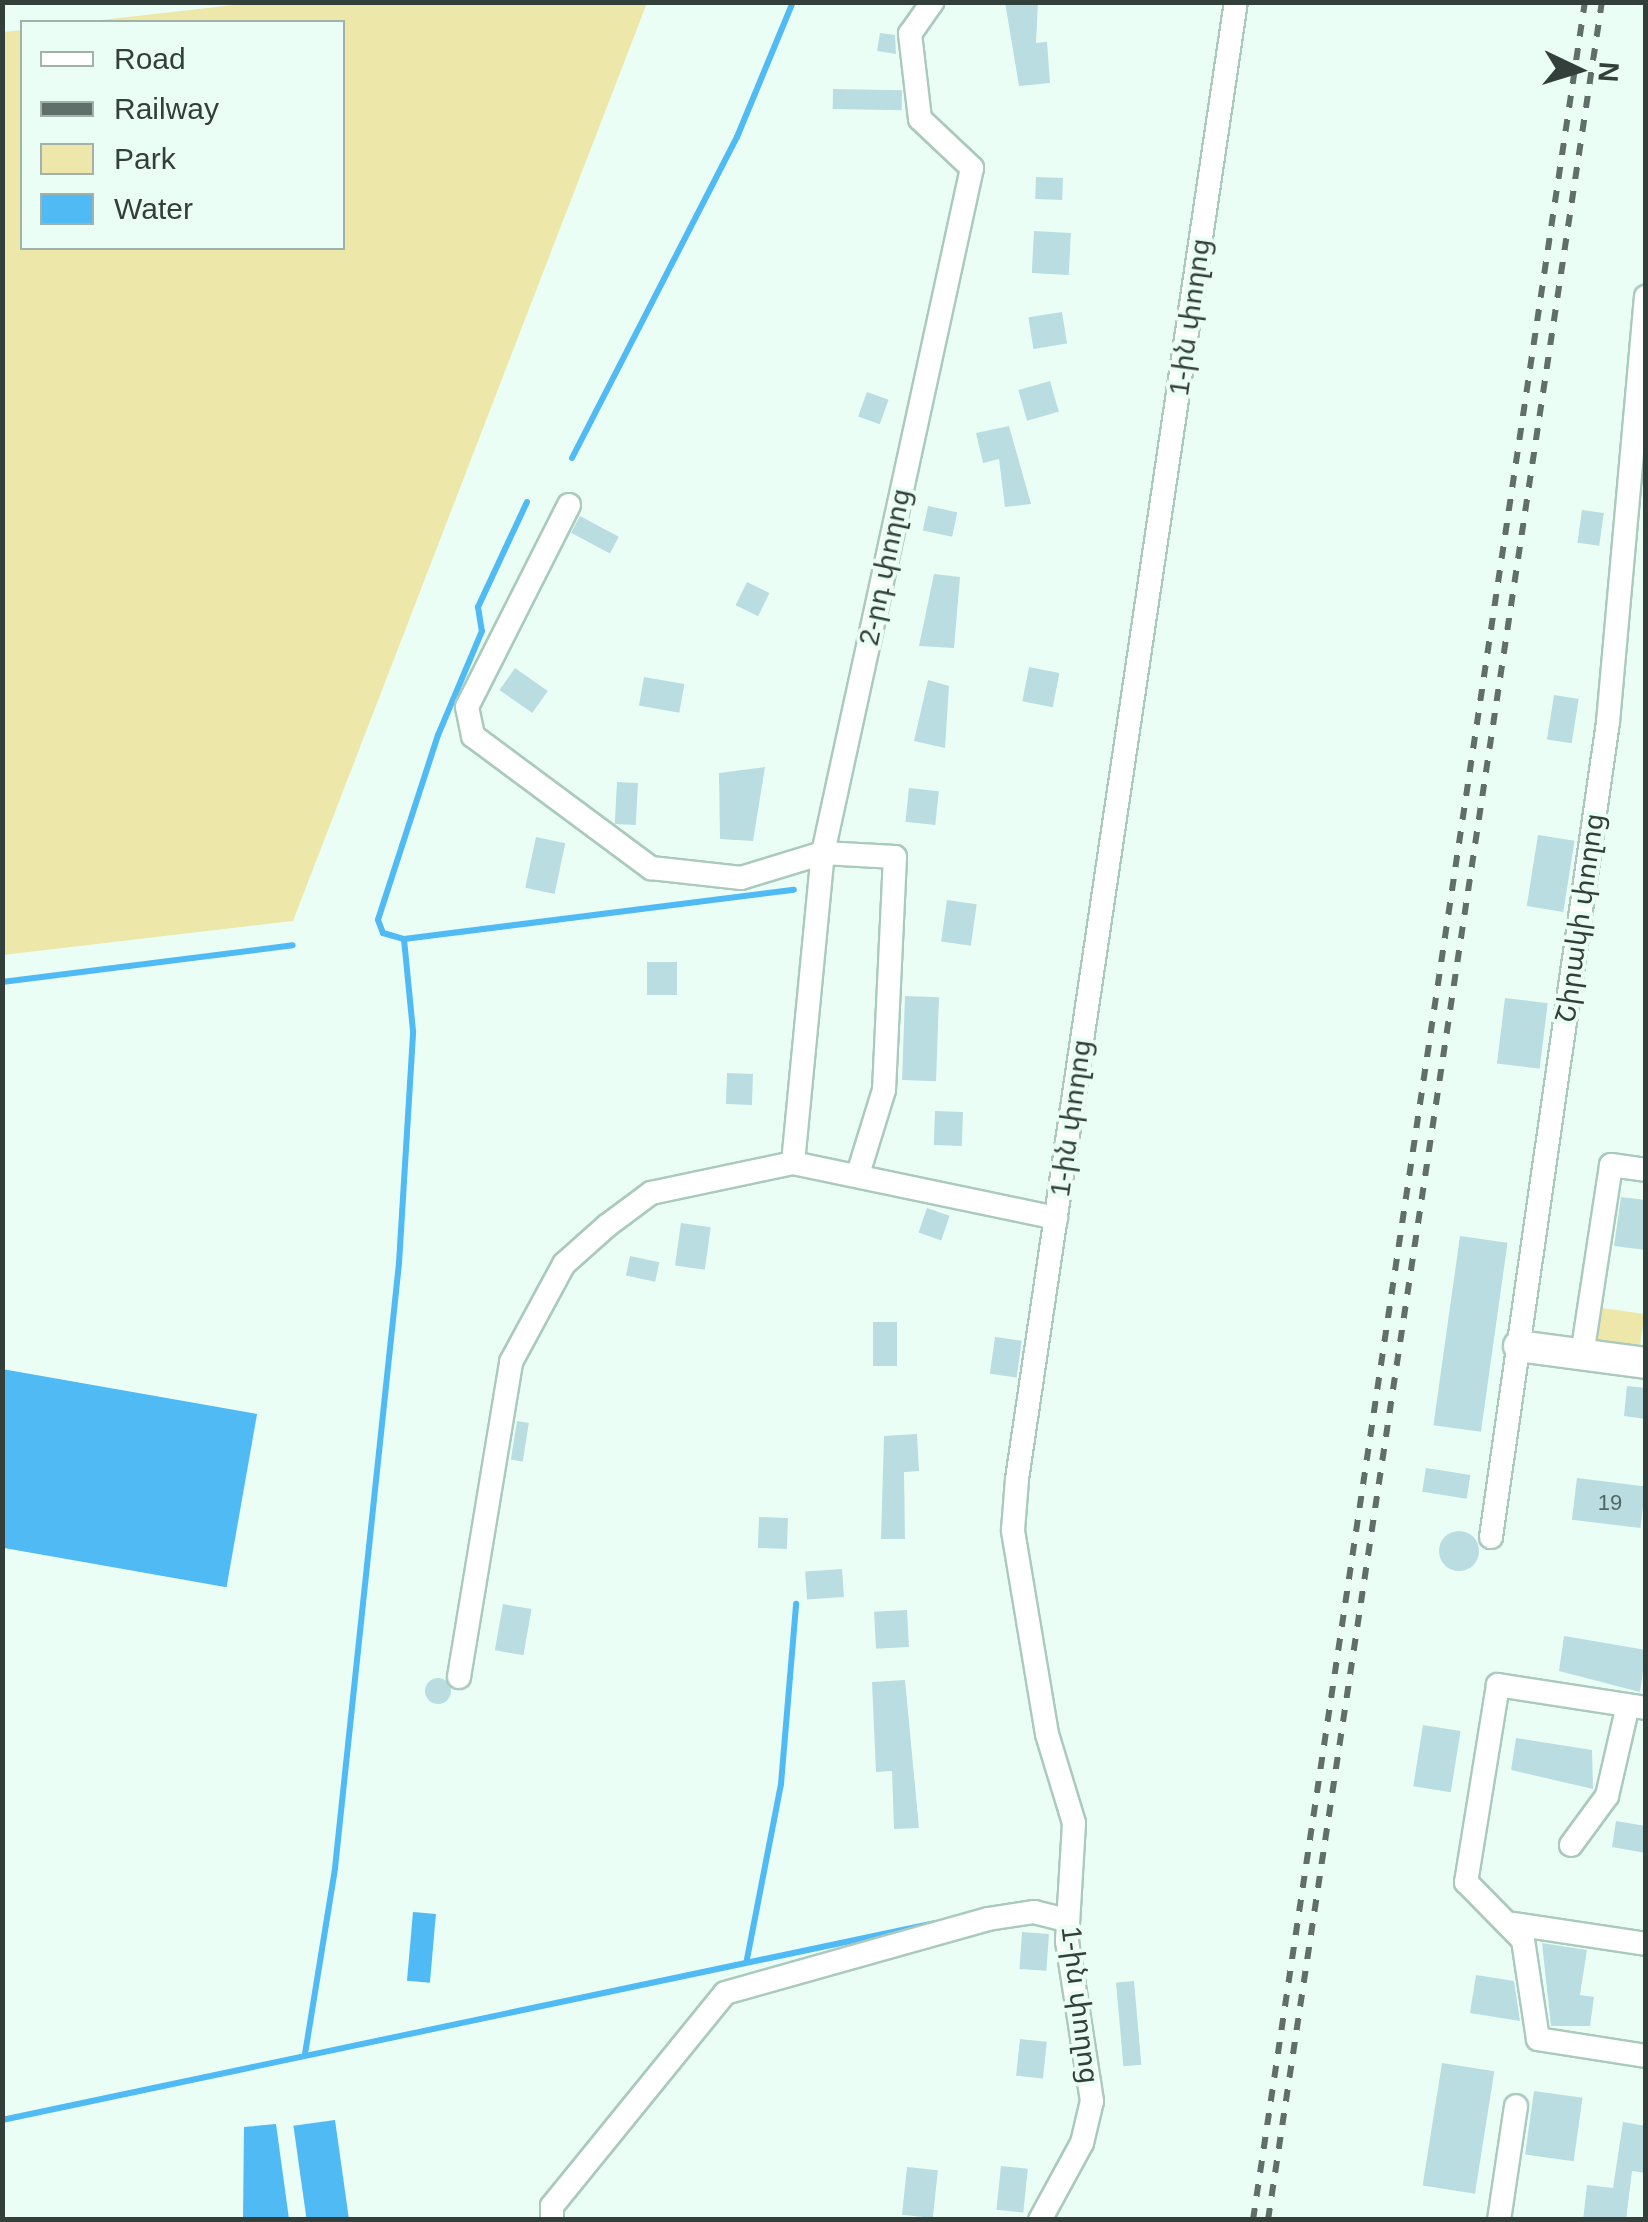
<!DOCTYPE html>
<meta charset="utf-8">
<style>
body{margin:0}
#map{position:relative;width:1648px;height:2222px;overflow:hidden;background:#ebfef6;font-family:Helvetica,"Noto Sans Armenian",sans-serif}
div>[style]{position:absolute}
.green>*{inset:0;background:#ede8aa;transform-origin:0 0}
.water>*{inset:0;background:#4fbaf4;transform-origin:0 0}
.stream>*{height:6px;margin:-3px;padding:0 3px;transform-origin:3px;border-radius:3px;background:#4fbaf4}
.building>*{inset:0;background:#badde1;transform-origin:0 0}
.round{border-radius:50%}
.roads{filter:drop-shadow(2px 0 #aacabe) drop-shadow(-2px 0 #aacabe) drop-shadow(0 2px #aacabe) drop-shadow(0 -2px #aacabe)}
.minor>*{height:22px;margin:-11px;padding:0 11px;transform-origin:11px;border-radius:11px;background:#fff}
.major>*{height:30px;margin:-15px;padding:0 15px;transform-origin:15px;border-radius:15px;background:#fff}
.rail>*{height:6px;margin-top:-3px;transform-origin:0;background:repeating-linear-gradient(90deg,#616f6a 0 12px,transparent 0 24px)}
span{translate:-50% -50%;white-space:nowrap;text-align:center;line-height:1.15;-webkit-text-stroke:8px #ebfef6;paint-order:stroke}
.number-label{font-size:22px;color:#546664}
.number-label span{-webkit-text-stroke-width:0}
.street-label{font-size:28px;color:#323f3a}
.frame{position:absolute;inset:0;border:5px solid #323f3a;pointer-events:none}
.legend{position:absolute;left:20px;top:20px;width:325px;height:230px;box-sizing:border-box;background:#ebfef6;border:2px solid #a1b2ab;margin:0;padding:12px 18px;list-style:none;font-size:30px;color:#323f3a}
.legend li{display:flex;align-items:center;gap:20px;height:50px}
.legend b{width:50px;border:2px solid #a1b2ab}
.north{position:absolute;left:1528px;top:20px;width:100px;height:100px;-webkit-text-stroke:8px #ebfef6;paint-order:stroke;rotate:94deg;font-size:28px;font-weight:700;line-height:40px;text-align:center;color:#323f3a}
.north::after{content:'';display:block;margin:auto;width:35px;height:45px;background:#323f3a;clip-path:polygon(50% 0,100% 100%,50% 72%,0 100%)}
</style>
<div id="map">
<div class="green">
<div style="clip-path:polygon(252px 3px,647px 3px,293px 921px,3px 955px,3px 32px,22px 30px,22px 248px,342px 248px,342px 22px,83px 22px)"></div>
<div style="left:1602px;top:1308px;width:43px;height:41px;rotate:8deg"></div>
</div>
<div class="water">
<div style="left:2px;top:1369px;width:259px;height:176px;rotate:10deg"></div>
<div style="left:413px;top:1912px;width:23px;height:69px;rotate:5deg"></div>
<div style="left:335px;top:2120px;width:100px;height:42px;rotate:82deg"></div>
<div style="clip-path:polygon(276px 2124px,289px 2219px,243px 2219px,244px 2127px)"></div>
</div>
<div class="stream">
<div style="left:572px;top:458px;width:361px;rotate:-62.8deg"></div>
<div style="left:737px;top:137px;width:146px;rotate:-67.5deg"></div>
<div style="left:527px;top:502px;width:116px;rotate:115deg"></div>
<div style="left:478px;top:607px;width:24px;rotate:81deg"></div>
<div style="left:482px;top:631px;width:113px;rotate:112.9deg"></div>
<div style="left:438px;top:735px;width:194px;rotate:108deg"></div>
<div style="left:378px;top:920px;width:14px;rotate:69deg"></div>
<div style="left:383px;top:933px;width:22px;rotate:16deg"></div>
<div style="left:404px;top:939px;width:393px;rotate:-7.2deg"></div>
<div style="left:2px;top:982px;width:293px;rotate:-7.2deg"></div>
<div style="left:747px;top:1959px;width:178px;rotate:-79deg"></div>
<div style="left:781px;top:1784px;width:181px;rotate:-85.2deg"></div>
<div style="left:305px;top:2054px;width:188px;rotate:-80.8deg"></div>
<div style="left:335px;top:1868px;width:608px;rotate:-83.96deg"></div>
<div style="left:399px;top:1263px;width:232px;rotate:-86.5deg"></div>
<div style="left:413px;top:1031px;width:92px;rotate:-95.6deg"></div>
<div style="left:2px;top:2120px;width:954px;rotate:-11.92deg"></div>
</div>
<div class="building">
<div style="clip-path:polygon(1005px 2px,1038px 2px,1036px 43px,1047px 42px,1050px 83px,1019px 86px)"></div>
<div style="clip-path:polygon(880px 33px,895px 35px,896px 54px,877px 51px)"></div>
<div style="left:833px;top:89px;width:69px;height:20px;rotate:1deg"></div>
<div style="left:1036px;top:177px;width:27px;height:22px;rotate:2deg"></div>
<div style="left:1034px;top:231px;width:37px;height:42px;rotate:3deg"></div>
<div style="left:1062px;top:312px;width:32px;height:34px;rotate:81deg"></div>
<div style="left:1050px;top:381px;width:32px;height:33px;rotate:74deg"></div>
<div style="left:867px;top:392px;width:23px;height:26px;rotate:20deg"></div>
<div style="clip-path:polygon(1009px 426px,1031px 504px,1005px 507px,999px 459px,983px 463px,976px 433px)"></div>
<div style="left:928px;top:506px;width:30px;height:25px;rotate:12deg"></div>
<div style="left:1582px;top:510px;width:22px;height:33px;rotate:8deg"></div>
<div style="left:580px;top:516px;width:44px;height:19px;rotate:28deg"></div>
<div style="clip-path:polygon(934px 574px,960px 577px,954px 648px,919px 646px)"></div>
<div style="left:747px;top:582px;width:25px;height:26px;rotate:26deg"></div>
<div style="left:1029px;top:667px;width:31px;height:35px;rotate:11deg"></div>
<div style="left:515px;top:668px;width:40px;height:27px;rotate:35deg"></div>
<div style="left:644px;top:677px;width:41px;height:29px;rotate:10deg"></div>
<div style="clip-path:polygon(928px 680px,949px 686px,945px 748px,914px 741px)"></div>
<div style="left:1554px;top:695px;width:25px;height:45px;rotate:9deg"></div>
<div style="clip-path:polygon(765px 767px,753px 841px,720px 839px,719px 773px)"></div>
<div style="left:617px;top:782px;width:21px;height:42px;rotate:3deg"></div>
<div style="left:909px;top:788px;width:30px;height:34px;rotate:6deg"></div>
<div style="left:1538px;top:835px;width:37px;height:72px;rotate:9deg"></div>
<div style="left:536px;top:837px;width:30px;height:52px;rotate:12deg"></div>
<div style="left:947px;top:900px;width:30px;height:42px;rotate:8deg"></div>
<div style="left:647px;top:962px;width:30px;height:33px"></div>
<div style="left:905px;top:996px;width:34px;height:84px;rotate:2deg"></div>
<div style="left:1505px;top:998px;width:43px;height:66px;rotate:7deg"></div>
<div style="left:727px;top:1073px;width:26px;height:31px;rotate:2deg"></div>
<div style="left:935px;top:1111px;width:28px;height:34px;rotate:2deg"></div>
<div style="clip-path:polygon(1621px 1197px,1646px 1200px,1646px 1250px,1614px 1246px)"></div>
<div style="left:927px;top:1208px;width:24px;height:26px;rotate:19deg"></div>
<div style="left:681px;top:1223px;width:30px;height:43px;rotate:8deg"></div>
<div style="left:1460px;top:1236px;width:48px;height:191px;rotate:8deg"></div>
<div style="left:630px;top:1256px;width:30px;height:20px;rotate:12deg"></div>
<div style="left:873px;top:1322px;width:24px;height:44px"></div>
<div style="left:995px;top:1337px;width:27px;height:37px;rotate:8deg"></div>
<div style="clip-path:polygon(1627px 1386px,1646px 1388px,1646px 1419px,1624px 1416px)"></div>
<div style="left:517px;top:1421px;width:12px;height:39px;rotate:9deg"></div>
<div style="clip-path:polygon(917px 1434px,919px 1471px,904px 1472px,905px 1539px,881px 1539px,884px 1436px)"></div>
<div style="left:1426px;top:1468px;width:45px;height:24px;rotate:9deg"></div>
<div style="left:1577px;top:1478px;width:69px;height:42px;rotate:7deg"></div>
<div style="left:759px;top:1517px;width:29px;height:31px;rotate:2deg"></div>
<div class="round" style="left:1439px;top:1531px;width:40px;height:40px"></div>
<div style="left:842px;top:1569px;width:28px;height:37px;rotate:86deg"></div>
<div style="left:503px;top:1604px;width:29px;height:47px;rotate:10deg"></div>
<div style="left:907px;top:1610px;width:37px;height:33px;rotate:87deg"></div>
<div style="clip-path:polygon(1564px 1636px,1646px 1650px,1640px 1692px,1559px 1671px)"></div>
<div class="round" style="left:425px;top:1678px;width:26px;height:26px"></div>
<div style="clip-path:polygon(905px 1680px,919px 1828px,894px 1829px,892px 1771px,876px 1772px,872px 1682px)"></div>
<div style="left:1423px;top:1725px;width:38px;height:62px;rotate:9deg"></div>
<div style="clip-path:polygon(1516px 1738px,1592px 1750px,1593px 1789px,1511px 1770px)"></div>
<div style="clip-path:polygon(1616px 1821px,1646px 1826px,1646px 1853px,1612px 1847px)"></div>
<div style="left:1022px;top:1932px;width:27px;height:37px;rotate:4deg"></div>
<div style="clip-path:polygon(1542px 1943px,1587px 1950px,1580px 1995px,1594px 1997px,1590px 2026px,1551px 2026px)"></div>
<div style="clip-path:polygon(1476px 1975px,1514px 1981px,1520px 2021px,1470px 2013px)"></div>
<div style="left:1134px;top:1981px;width:84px;height:18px;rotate:85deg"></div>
<div style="left:1020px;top:2039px;width:27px;height:37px;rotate:6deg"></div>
<div style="left:1442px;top:2063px;width:53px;height:124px;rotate:9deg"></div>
<div style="left:1534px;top:2091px;width:49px;height:64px;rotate:8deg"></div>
<div style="clip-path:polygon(1623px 2122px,1646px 2126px,1646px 2173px,1632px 2171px,1626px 2220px,1583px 2220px,1587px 2185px,1613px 2188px)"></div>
<div style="left:1001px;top:2166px;width:27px;height:44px;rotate:6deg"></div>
<div style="left:907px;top:2167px;width:31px;height:48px;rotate:6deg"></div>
</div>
<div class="roads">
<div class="minor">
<div style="left:569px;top:505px;width:226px;rotate:116.8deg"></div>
<div style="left:467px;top:707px;width:30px;rotate:78deg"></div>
<div style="left:473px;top:736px;width:222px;rotate:36.6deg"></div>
<div style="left:651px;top:868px;width:91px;rotate:6.3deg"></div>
<div style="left:741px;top:878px;width:86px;rotate:-17deg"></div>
<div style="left:823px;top:853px;width:72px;rotate:3.2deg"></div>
<div style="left:895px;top:857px;width:233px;rotate:92.7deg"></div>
<div style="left:884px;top:1090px;width:85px;rotate:107.2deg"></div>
<div style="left:793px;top:1163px;width:311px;rotate:-84.5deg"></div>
<div style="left:823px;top:853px;width:701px;rotate:-77.73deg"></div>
<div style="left:972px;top:168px;width:71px;rotate:-136.7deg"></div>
<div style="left:920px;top:119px;width:86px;rotate:-96.7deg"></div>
<div style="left:910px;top:34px;width:39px;rotate:-55deg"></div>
<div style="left:1582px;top:1355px;width:192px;rotate:-81.3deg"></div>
<div style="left:1611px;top:1165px;width:35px;rotate:8deg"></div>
<div style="left:1491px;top:1537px;width:823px;rotate:-81.83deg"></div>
<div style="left:1608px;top:722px;width:427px;rotate:-84.9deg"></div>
<div style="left:459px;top:1677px;width:319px;rotate:-80.6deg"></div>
<div style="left:511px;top:1362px;width:111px;rotate:-61.6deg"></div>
<div style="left:564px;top:1264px;width:59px;rotate:-41.6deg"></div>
<div style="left:608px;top:1225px;width:54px;rotate:-36.7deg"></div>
<div style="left:651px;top:1193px;width:145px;rotate:-11.9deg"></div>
<div style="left:793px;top:1163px;width:269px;rotate:11.8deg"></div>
<div style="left:1646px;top:1708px;width:150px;rotate:-171.2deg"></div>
<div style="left:1498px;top:1685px;width:200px;rotate:99.2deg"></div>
<div style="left:1466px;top:1882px;width:81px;rotate:45.5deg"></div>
<div style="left:1523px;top:1940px;width:100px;rotate:81.4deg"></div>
<div style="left:1538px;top:2039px;width:109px;rotate:8.9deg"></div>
<div style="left:1571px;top:1845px;width:61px;rotate:-53.7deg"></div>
<div style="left:1607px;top:1796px;width:93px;rotate:-77deg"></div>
<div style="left:1514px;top:1924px;width:134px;rotate:8.6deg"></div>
<div style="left:552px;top:2220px;width:14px;rotate:-90deg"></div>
<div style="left:552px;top:2206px;width:274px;rotate:-50.9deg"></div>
<div style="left:725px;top:1993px;width:273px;rotate:-15.7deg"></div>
<div style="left:988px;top:1919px;width:47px;rotate:-8.7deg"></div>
<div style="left:1034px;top:1912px;width:34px;rotate:14deg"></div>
<div style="left:1040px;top:2220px;width:88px;rotate:-61.4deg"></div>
<div style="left:1082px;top:2143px;width:43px;rotate:-76.6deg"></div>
<div style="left:1092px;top:2101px;width:162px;rotate:-98.9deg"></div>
<div style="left:1067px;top:1941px;width:118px;rotate:-86.6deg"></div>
<div style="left:1074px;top:1823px;width:93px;rotate:-106.9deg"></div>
<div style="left:1047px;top:1734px;width:207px;rotate:-99.5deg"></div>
<div style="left:1013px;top:1530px;width:51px;rotate:-85.5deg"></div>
<div style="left:1017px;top:1479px;width:1493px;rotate:-81.57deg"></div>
<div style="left:1499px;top:2220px;width:115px;rotate:-81.5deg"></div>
</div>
<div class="major">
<div style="left:1519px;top:1346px;width:128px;rotate:7.6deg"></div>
</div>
</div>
<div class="rail">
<div style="left:1253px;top:2220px;width:2243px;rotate:-81.49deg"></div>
<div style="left:1268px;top:2220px;width:2243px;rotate:-81.44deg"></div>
</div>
<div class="number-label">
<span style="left:1610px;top:1503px">19</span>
</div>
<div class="street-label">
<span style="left:1190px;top:317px;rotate:-82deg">1-ին փողոց</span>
<span style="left:885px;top:567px;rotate:-78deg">2-րդ փողոց</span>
<span style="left:1580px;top:918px;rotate:-82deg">Շիրակի փողոց</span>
<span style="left:1071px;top:1118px;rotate:-82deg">1-ին փողոց</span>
<span style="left:1080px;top:2005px;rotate:83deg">1-ին փողոց</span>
</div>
<div class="frame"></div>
<ul class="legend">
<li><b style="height:12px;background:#fff"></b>Road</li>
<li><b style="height:12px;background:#616f6a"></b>Railway</li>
<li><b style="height:28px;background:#ede8aa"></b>Park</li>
<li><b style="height:28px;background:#4fbaf4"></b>Water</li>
</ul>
<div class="north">N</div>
</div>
